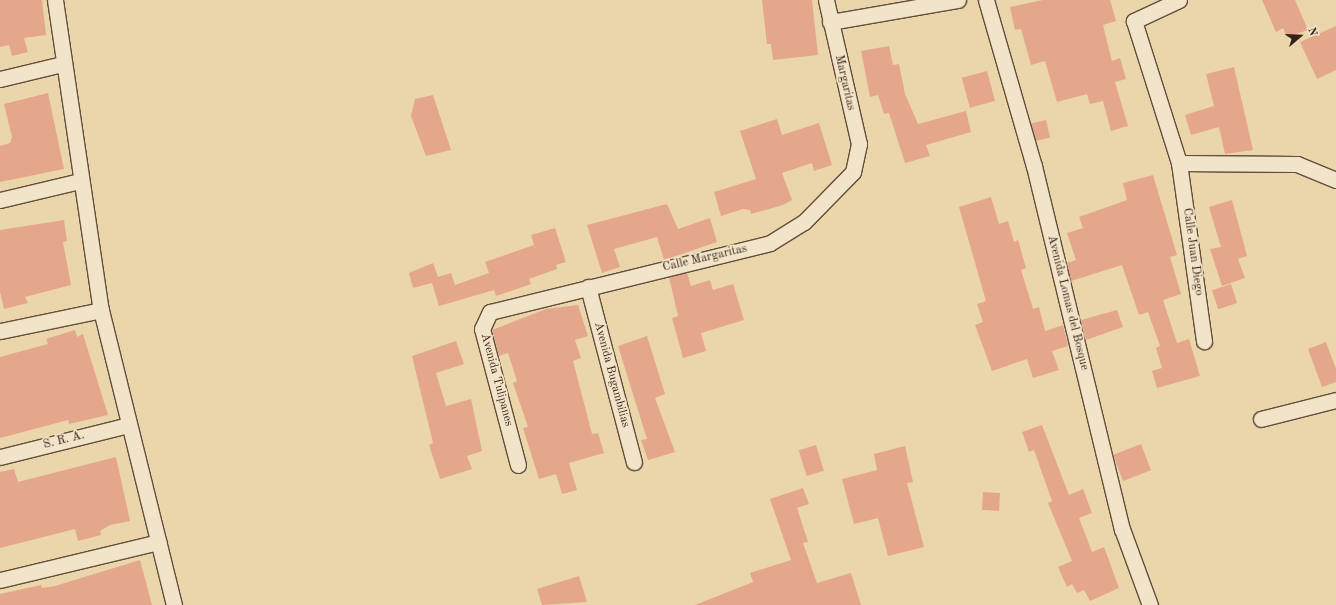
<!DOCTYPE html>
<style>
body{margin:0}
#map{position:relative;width:1336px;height:605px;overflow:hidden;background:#ebd5aa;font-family:"Old Standard TT",serif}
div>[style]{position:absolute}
.building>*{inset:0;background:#e5a78c;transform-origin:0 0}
.roads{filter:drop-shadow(1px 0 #624e3c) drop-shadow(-1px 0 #624e3c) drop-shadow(0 1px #624e3c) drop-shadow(0 -1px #624e3c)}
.street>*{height:15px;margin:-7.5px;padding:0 7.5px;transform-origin:7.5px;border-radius:7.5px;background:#f2e4c8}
span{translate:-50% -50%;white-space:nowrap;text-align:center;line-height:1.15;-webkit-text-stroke:3.5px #f2e4c8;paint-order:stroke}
.street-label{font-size:12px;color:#352118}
.north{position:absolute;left:1280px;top:16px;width:40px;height:40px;-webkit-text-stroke:3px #f2e4c8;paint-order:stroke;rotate:71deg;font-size:11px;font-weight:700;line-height:16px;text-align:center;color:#352118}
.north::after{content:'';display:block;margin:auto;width:14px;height:18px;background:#352118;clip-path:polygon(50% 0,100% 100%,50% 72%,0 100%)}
</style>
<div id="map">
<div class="building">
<div style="clip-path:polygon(0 0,42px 0,46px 35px,24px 38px,28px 52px,12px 56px,9px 45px,0 47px)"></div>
<div style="clip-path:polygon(762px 0,812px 0,818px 55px,773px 60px,771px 44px,767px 44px)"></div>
<div style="clip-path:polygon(1043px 0,1110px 0,1116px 21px,1103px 25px,1112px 61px,1120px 58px,1126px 79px,1115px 82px,1128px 126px,1111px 131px,1103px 101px,1090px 104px,1087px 94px,1057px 102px,1045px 61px,1031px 65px,1021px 29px,1015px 30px,1010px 7px)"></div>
<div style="clip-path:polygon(1262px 0,1295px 0,1308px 30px,1287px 37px,1283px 28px,1276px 32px)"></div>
<div style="clip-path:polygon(1336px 26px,1336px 70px,1317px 79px,1300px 42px)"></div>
<div style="clip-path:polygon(889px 46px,893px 65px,899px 64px,905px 94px,918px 124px,966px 111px,971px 132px,926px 145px,930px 156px,905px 163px,889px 113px,884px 114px,878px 95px,870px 97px,861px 51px)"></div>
<div style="clip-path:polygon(1234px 67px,1253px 150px,1225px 154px,1219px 127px,1191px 135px,1185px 115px,1214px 106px,1206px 74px)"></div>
<div style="left:987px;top:71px;width:31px;height:26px;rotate:75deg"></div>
<div style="clip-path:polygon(48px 93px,64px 169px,0 182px,0 146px,10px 143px,12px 137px,4px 104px)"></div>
<div style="clip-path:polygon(433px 95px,451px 150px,426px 156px,411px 116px,415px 99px)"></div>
<div style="clip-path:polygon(777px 119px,782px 135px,819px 123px,832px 165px,814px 171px,812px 163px,782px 173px,792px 200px,783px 205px,751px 214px,750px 210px,743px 209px,721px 216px,714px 192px,756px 179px,740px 131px)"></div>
<div style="left:1046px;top:120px;width:18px;height:16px;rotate:77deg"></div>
<div style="clip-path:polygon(1153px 175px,1177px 255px,1170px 257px,1181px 294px,1163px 300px,1177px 343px,1189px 339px,1200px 376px,1157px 388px,1152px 371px,1162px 368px,1156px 348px,1160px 346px,1148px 312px,1139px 315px,1122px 265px,1071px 281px,1067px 263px,1076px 260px,1067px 233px,1083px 228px,1079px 217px,1127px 200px,1123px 183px)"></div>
<div style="clip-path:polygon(991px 197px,999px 224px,1008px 221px,1014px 242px,1018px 240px,1026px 268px,1021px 270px,1033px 309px,1039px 307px,1045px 331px,1063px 325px,1068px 346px,1052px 351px,1059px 370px,1033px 378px,1027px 359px,992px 371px,975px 325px,983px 322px,977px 304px,986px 301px,959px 207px)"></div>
<div style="clip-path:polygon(1232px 200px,1247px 256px,1238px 259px,1245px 278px,1222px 286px,1210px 249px,1221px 247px,1209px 207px)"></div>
<div style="clip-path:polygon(667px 204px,678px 229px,710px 218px,717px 242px,664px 260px,657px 237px,614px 249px,620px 267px,602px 273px,587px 225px)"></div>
<div style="clip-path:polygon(64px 220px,67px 241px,63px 242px,71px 285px,25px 297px,28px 303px,4px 309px,0 292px,0 230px)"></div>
<div style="clip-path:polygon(555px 228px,566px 262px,556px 265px,557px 269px,529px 279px,531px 284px,496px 296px,494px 290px,439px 306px,432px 283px,413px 288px,409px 273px,433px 263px,438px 277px,451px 273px,455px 285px,489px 273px,485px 262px,534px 245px,531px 235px)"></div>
<div style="clip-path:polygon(687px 273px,691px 286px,710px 280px,713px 290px,733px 284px,744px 320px,701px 333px,706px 351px,683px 358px,672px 318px,678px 316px,669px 277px)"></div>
<div style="left:1231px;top:284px;width:20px;height:20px;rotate:72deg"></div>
<div style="clip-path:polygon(578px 305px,588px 336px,575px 340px,581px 358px,573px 361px,592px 434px,598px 433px,604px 453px,569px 463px,577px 490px,562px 494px,556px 474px,539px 479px,523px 428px,528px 427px,513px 383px,517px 381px,508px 353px,499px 356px,492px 330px,546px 309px)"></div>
<div style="clip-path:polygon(1117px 310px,1123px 327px,1086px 340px,1081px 320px)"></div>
<div style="clip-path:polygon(75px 330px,77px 337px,83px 334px,108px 415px,69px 424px,68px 420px,0 438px,0 357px,48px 344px,46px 339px)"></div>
<div style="clip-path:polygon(647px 336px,665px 394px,655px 398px,675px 452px,648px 460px,641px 440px,647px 439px,618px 346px)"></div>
<div style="clip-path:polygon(456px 341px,464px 364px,436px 373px,446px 406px,471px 399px,482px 451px,467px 456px,472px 469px,440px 479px,429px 445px,433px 443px,412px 356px)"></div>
<div style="clip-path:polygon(1326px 342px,1336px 369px,1336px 382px,1322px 387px,1308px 349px)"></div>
<div style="clip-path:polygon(1042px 425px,1069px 495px,1083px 489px,1092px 513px,1079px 518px,1092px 552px,1104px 547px,1119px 588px,1090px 601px,1084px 590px,1077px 593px,1072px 584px,1067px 587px,1058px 567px,1072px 561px,1048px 503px,1052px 501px,1034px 450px,1029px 452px,1022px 432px)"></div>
<div style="left:1141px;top:444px;width:28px;height:30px;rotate:69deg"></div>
<div style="left:816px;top:445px;width:27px;height:18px;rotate:73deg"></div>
<div style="clip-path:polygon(905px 446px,913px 482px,907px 483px,924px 547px,888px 556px,878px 518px,854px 524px,842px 479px,877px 470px,874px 454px)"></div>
<div style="clip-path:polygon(116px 457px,130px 521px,110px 525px,100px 531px,101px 535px,78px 541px,75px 529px,0 548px,0 472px,14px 469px,18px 482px)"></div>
<div style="clip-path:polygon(803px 488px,809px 504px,797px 508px,808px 542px,803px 543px,817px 583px,851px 573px,861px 605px,695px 605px,753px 582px,750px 573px,791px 560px,770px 499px)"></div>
<div style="left:983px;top:492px;width:17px;height:18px;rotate:3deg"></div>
<div style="clip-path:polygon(140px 560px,152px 605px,0 605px,0 594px,41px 585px,42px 588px,55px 586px)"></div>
<div style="clip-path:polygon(579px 576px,587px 602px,542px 605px,537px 589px)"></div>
</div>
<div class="roads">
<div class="street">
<div style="left:55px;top:0;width:313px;rotate:81.6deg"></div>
<div style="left:101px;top:310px;width:304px;rotate:76.1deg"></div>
<div style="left:986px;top:0;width:173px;rotate:73.9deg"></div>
<div style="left:1034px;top:166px;width:374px;rotate:76.4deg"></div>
<div style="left:1122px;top:529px;width:81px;rotate:69.8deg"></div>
<div style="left:1179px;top:0;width:50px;rotate:155deg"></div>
<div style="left:1134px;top:21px;width:149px;rotate:72.4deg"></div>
<div style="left:1179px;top:163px;width:180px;rotate:82deg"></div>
<div style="left:830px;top:22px;width:130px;rotate:-9.8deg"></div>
<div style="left:0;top:79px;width:64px;rotate:-13.6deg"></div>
<div style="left:1179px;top:163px;width:118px;rotate:0.5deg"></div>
<div style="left:1297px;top:164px;width:42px;rotate:22.3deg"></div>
<div style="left:0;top:200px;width:82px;rotate:-13.4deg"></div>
<div style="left:588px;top:287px;width:181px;rotate:75.3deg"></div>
<div style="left:0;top:331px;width:103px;rotate:-11.7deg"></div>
<div style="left:1261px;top:419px;width:77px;rotate:-14.2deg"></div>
<div style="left:0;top:457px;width:132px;rotate:-14deg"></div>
<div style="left:518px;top:465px;width:141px;rotate:-104.8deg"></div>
<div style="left:482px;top:329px;width:19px;rotate:-65deg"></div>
<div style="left:490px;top:312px;width:288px;rotate:-13.8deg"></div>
<div style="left:770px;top:243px;width:40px;rotate:-32deg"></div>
<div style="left:804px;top:222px;width:70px;rotate:-45.6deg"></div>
<div style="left:853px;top:172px;width:29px;rotate:-78deg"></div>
<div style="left:859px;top:144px;width:148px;rotate:-102.9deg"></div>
<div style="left:0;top:580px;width:163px;rotate:-13.5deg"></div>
</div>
</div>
<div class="street-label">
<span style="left:844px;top:83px;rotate:77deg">Margaritas</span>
<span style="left:1192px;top:252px;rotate:82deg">Calle Juan Diego</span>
<span style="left:705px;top:259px;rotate:-13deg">Calle Margaritas</span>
<span style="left:1067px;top:303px;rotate:76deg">Avenida Lomas del Bosque</span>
<span style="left:611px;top:375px;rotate:75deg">Avenida Bugambilias</span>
<span style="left:496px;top:380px;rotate:75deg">Avenida Tulipanes</span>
<span style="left:64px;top:441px;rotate:-14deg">S. R. A.</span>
</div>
<div class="north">N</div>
</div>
